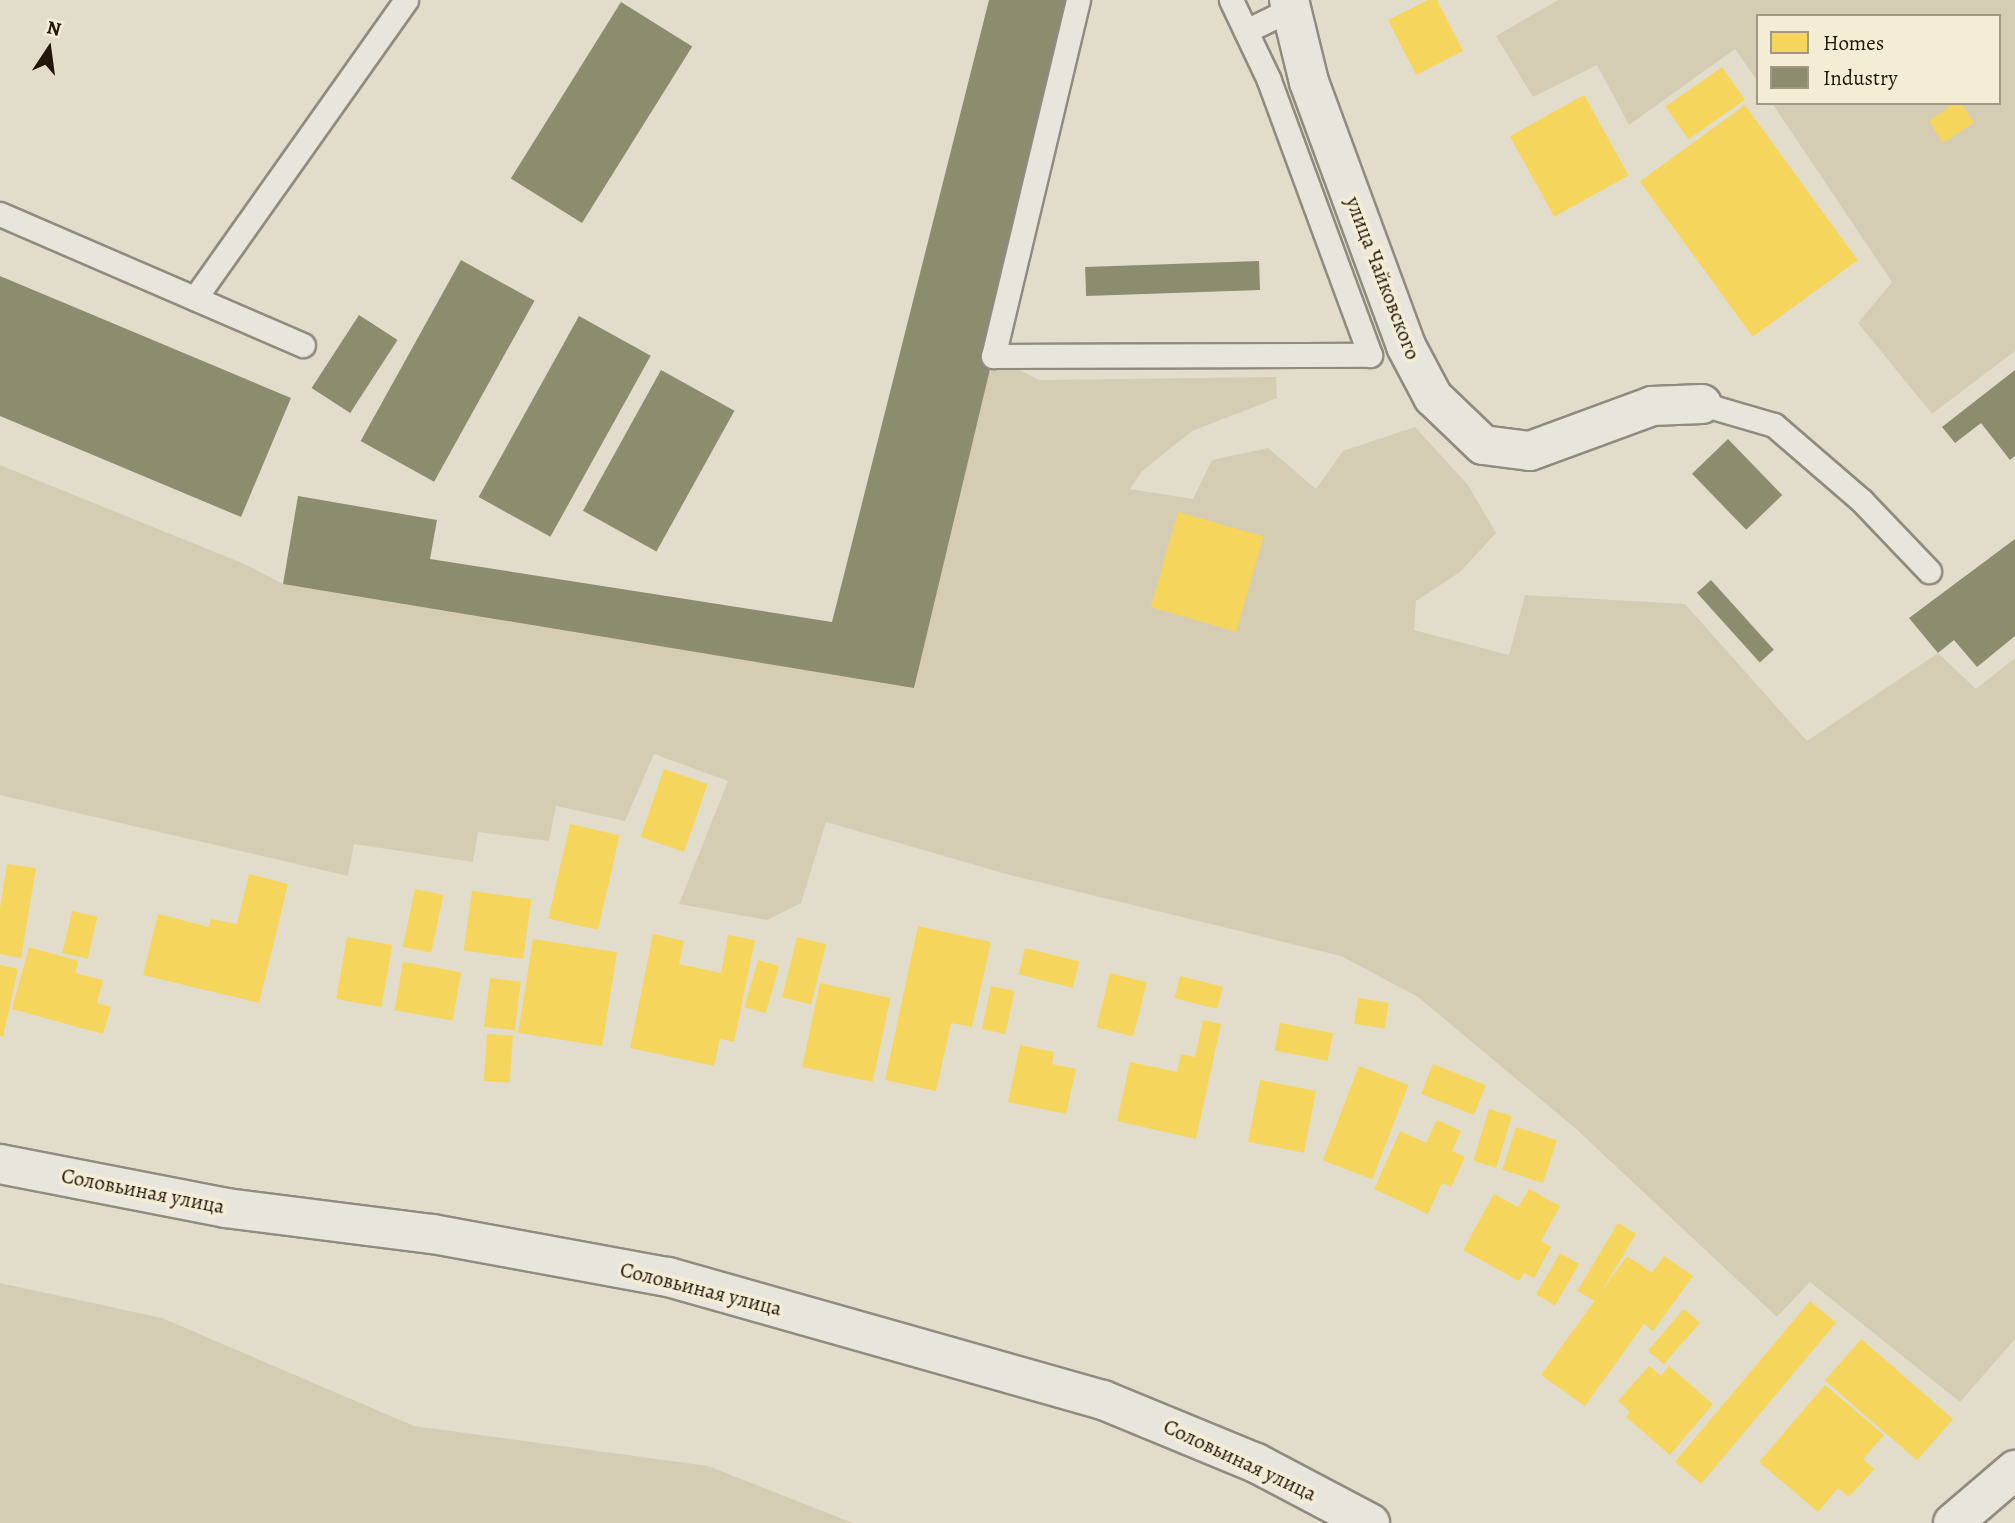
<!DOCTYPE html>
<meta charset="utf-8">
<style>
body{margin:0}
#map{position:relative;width:2015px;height:1523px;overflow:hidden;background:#e2ddca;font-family:Alegreya,serif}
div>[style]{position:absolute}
.green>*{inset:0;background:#d5cdb3}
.homes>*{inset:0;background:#f6d55c;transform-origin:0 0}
.industry>*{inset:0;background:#8c8c6e;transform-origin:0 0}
.roads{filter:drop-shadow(2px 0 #908b7f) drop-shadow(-2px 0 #908b7f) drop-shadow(0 2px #908b7f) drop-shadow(0 -2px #908b7f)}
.lane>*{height:23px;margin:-11.5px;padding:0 11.5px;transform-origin:11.5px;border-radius:11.5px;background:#e8e6dc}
.street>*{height:38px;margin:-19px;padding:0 19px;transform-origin:19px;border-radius:19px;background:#e8e6dc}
span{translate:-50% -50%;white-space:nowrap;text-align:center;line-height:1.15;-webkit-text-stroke:7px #f3edd5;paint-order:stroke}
.street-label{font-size:21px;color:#23160b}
.legend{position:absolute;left:1756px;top:14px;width:245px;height:91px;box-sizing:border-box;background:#f3edd5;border:2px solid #a09784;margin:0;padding:9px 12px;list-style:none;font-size:21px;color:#23160b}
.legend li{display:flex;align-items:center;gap:14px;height:35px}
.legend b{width:35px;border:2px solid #a09784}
.north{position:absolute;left:14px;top:14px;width:70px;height:70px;-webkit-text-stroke:5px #f3edd5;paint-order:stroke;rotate:13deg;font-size:19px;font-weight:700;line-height:28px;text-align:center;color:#23160b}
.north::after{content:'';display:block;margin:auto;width:24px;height:32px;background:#23160b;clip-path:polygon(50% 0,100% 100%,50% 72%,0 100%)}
</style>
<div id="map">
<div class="green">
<div style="clip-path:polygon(1558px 0,2015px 0,2015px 351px,1932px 414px,1858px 323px,1892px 282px,1772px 103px,1999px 103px,1999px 16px,1758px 16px,1758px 82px,1735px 49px,1629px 125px,1597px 65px,1533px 97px,1496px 36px)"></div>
<div style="clip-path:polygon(993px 356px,1039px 380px,1276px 377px,1277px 398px,1192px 431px,1142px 471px,1130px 489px,1193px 499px,1212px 460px,1268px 448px,1316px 489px,1343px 451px,1415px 427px,1468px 485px,1496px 533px,1460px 572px,1416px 601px,1414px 630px,1509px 655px,1525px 595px,1685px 604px,1807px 741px,1938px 653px,1976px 689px,2015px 658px,2015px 1339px,1960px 1402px,1810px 1282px,1777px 1317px,1576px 1129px,1418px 997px,1341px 956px,1010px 875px,826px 822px,801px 903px,767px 920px,679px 904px,728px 781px,654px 754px,625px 821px,556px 806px,549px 841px,478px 832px,473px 862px,354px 844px,348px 876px,0 795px,0 465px,247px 565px,283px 584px,821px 671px)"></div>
<div style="clip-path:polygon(0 1283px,162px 1318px,414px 1426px,708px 1466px,853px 1523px,0 1523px)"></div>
</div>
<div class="homes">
<div style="clip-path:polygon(1428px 0,1437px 0,1463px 51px,1416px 75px,1388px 20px)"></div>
<div style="left:1722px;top:67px;width:40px;height:69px;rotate:55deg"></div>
<div style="left:1584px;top:95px;width:92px;height:85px;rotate:61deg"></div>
<div style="clip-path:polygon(1955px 103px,1961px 103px,1974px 123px,1943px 143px,1929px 121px)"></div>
<div style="left:1745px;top:105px;width:192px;height:130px;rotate:54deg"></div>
<div style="left:1178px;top:512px;width:89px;height:99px;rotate:16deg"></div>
<div style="left:664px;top:769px;width:46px;height:72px;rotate:19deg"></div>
<div style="left:570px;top:824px;width:51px;height:97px;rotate:13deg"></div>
<div style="clip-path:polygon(7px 864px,36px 868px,21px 958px,0 954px,0 908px)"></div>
<div style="clip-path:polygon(249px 874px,288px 884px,259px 1003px,143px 975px,158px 914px,209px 927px,211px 919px,237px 924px)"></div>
<div style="left:415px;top:889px;width:29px;height:59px;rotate:12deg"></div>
<div style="left:472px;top:891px;width:60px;height:60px;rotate:8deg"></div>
<div style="left:72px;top:911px;width:26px;height:43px;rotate:13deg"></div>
<div style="clip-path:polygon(918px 926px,991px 942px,972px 1027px,951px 1023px,936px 1091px,885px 1080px)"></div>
<div style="clip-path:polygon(653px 934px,684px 941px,679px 964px,721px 973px,728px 935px,755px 940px,734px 1042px,720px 1039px,714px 1066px,630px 1048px)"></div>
<div style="left:347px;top:937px;width:46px;height:63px;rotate:10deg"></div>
<div style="left:797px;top:937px;width:30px;height:62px;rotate:14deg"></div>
<div style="left:533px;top:939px;width:85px;height:95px;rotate:9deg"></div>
<div style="clip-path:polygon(29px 947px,78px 961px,75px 973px,103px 980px,97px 1003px,111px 1007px,103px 1034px,12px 1009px)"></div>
<div style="left:1025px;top:948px;width:56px;height:27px;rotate:14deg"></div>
<div style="left:758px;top:960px;width:22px;height:49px;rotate:16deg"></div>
<div style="left:403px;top:962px;width:59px;height:49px;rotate:10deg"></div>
<div style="clip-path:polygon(0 965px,18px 969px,3px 1037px,0 1036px)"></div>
<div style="left:1110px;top:973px;width:38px;height:56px;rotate:14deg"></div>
<div style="left:1180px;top:976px;width:44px;height:23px;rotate:14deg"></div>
<div style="left:490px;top:978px;width:31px;height:49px;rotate:7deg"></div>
<div style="left:820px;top:983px;width:72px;height:86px;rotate:12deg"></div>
<div style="left:991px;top:986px;width:24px;height:44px;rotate:12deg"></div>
<div style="left:1358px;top:998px;width:31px;height:26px;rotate:9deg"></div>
<div style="clip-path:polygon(1203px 1020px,1221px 1024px,1196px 1139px,1117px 1121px,1130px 1062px,1177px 1072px,1181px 1054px,1195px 1057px)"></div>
<div style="left:1280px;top:1023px;width:54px;height:28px;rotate:11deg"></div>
<div style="left:487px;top:1034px;width:26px;height:47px;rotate:4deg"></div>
<div style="clip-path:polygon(1020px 1045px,1054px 1052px,1052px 1064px,1076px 1069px,1066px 1114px,1008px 1102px)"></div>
<div style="left:1433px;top:1064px;width:57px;height:32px;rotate:22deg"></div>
<div style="left:1359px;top:1066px;width:53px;height:101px;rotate:21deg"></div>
<div style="left:1260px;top:1080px;width:57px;height:63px;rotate:11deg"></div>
<div style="left:1489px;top:1109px;width:24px;height:54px;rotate:17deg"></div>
<div style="clip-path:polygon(1437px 1120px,1461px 1131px,1452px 1151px,1465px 1157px,1451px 1187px,1442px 1183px,1428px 1214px,1374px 1189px,1400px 1131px,1426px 1143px)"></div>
<div style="left:1516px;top:1127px;width:43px;height:45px;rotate:18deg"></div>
<div style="clip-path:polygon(1529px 1189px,1560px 1206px,1541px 1241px,1551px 1247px,1534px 1278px,1524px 1273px,1519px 1281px,1463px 1250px,1494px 1194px,1518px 1207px)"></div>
<div style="left:1618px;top:1223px;width:21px;height:79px;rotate:31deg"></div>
<div style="left:1560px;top:1253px;width:22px;height:48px;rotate:30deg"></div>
<div style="clip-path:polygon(1627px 1256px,1652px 1273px,1664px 1256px,1693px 1276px,1653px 1331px,1644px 1324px,1585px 1406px,1541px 1375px)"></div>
<div style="left:1810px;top:1301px;width:34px;height:210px;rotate:40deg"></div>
<div style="left:1684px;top:1309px;width:21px;height:55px;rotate:41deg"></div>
<div style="left:1861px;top:1339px;width:122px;height:55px;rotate:41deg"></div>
<div style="clip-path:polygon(1649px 1366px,1661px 1376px,1669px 1366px,1713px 1404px,1670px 1455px,1626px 1417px,1630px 1412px,1618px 1401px)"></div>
<div style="clip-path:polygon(1825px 1385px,1884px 1435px,1863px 1459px,1874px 1469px,1849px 1497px,1838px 1488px,1818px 1512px,1759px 1462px)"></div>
</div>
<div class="industry">
<div style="clip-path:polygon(989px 0,1078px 0,914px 688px,283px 584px,298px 496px,437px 520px,430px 559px,832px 622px)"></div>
<div style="left:621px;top:2px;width:84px;height:208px;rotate:32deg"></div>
<div style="left:461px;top:260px;width:84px;height:207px;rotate:29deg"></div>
<div style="left:1259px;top:261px;width:29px;height:174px;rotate:88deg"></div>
<div style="clip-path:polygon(0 276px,291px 398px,241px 517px,0 416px)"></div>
<div style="left:359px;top:315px;width:46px;height:87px;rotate:33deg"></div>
<div style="left:579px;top:316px;width:82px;height:207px;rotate:29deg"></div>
<div style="left:661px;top:370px;width:84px;height:161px;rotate:29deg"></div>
<div style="clip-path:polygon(2015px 370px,2015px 456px,2010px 460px,1981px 423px,1955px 443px,1942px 427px)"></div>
<div style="left:1728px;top:439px;width:78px;height:50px;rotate:46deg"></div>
<div style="clip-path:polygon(2015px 539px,2015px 636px,1977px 667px,1954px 640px,1938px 653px,1909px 618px)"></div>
<div style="left:1711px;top:580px;width:94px;height:19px;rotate:48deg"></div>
</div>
<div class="roads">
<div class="lane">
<div style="left:1078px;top:0;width:366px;rotate:103.4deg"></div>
<div style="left:993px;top:356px;width:377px;rotate:-0.2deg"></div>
<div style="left:1370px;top:355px;width:293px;rotate:-110.2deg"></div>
<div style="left:1269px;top:80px;width:89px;rotate:-115.4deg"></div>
<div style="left:1246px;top:31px;width:50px;rotate:-26.1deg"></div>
<div style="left:0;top:214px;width:330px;rotate:23.4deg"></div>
<div style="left:195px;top:298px;width:365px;rotate:-54.7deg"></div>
<div style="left:1702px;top:404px;width:75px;rotate:16.3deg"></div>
<div style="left:1774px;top:425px;width:116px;rotate:40.8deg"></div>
<div style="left:1862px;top:501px;width:97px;rotate:46.3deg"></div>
</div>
<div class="street">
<div style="left:1289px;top:0;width:84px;rotate:76.3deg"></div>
<div style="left:1309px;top:82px;width:281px;rotate:69.8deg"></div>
<div style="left:1406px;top:346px;width:58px;rotate:62.1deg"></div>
<div style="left:1433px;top:397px;width:69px;rotate:43.8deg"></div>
<div style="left:1483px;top:445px;width:47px;rotate:7.3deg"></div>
<div style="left:1530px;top:451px;width:130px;rotate:-20.2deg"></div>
<div style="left:1652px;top:406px;width:50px;rotate:-2.3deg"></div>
<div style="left:0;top:1164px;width:230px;rotate:11deg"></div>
<div style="left:226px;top:1208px;width:209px;rotate:7.2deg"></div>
<div style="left:433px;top:1234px;width:239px;rotate:10.4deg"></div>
<div style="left:668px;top:1277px;width:452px;rotate:15.8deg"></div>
<div style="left:1103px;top:1400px;width:165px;rotate:22.4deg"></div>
<div style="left:1256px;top:1463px;width:129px;rotate:27.8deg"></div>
<div style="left:1953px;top:1523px;width:82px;rotate:-40.5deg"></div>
</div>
</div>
<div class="street-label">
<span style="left:1383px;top:278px;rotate:69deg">улица Чайковского</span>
<span style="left:143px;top:1191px;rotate:11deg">Соловьиная улица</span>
<span style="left:701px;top:1289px;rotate:14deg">Соловьиная улица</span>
<span style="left:1240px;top:1460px;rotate:25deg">Соловьиная улица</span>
</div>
<ul class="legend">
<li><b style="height:19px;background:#f6d55c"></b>Homes</li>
<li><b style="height:19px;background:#8c8c6e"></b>Industry</li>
</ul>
<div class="north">N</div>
</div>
